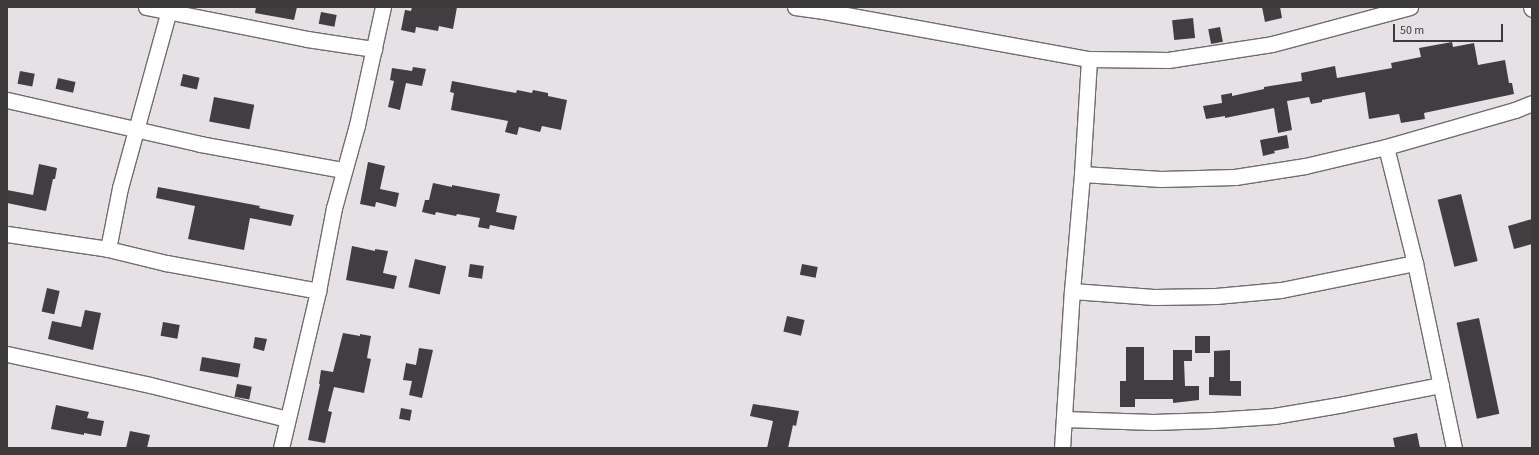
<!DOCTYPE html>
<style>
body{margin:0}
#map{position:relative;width:1539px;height:455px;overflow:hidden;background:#e6e1e4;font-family:"Source Sans 3",sans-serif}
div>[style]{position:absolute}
.building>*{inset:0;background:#403e41;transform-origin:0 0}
.roads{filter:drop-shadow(1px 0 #716c6e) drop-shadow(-1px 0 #716c6e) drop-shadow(0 1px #716c6e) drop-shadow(0 -1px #716c6e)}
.street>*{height:15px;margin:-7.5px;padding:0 7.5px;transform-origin:7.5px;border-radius:7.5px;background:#fff}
span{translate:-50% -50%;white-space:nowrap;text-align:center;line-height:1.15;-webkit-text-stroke:4px #e6e1e4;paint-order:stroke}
.frame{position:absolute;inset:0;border:8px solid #3c3a3b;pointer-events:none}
.scale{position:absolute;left:1393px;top:24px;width:110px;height:18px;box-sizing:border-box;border:2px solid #3c3a3b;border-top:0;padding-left:5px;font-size:12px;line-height:14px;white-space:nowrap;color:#3c3a3b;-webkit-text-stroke:3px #e6e1e4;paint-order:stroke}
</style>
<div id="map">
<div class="building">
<div style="clip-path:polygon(256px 7px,297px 7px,294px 20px,255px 13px)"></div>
<div style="clip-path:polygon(412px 7px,457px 7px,453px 29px,439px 26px,438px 31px,416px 27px,415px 33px,401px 30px,405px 10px,411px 11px)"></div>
<div style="clip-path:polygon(1262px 7px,1280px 7px,1282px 18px,1265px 22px)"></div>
<div style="left:321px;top:12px;width:16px;height:12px;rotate:11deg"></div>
<div style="left:1193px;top:18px;width:20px;height:21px;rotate:84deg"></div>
<div style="left:1220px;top:27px;width:15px;height:12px;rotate:79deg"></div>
<div style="clip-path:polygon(1452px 42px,1453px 47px,1474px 43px,1478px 65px,1505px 60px,1509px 83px,1512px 83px,1514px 94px,1424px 113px,1425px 119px,1401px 123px,1399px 114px,1369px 119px,1365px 92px,1322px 100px,1322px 102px,1311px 104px,1309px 97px,1287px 101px,1292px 130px,1278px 133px,1274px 108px,1225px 118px,1225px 116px,1206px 119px,1203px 106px,1222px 103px,1221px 95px,1232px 93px,1232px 96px,1264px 89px,1264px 87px,1302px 81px,1301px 73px,1335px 66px,1337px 78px,1392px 68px,1391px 63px,1421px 57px,1419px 48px)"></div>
<div style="clip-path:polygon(413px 67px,426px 69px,422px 86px,406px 83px,400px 110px,388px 107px,394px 81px,390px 80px,392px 68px,412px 71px)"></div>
<div style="left:20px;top:71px;width:15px;height:13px;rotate:11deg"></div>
<div style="left:183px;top:74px;width:17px;height:12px;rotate:13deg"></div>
<div style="left:58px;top:78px;width:18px;height:11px;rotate:13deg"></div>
<div style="clip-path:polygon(452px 81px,516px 93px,517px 90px,532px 93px,533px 90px,548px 93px,548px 96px,567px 100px,561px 130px,542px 126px,540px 132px,519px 127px,517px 135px,505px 132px,508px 121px,451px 110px,454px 93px,450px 92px)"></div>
<div style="left:214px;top:97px;width:41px;height:25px;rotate:11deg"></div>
<div style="clip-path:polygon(1287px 135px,1289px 148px,1274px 151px,1275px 153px,1263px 156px,1260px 140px)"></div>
<div style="clip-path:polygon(368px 162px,385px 166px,380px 189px,399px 193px,396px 207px,376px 202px,375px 207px,360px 204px)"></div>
<div style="clip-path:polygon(39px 164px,57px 168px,55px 179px,53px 179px,46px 211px,7px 203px,7px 190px,33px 195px)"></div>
<div style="clip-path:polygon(433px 183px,452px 187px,452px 185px,500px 194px,496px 212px,517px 216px,514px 230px,490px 225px,489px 229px,478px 227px,480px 218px,457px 214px,456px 216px,436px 212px,435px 215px,422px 212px,425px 200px,429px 200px)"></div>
<div style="clip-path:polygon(158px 187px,260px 206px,259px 208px,294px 215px,291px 226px,250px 218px,244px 250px,188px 239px,195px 206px,156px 198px)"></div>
<div style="left:1461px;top:194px;width:69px;height:24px;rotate:76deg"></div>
<div style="clip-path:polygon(1532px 219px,1532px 244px,1514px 249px,1508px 226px)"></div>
<div style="clip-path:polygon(352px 246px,375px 251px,375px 249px,388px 251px,383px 273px,397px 276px,394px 289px,346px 280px)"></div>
<div style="left:415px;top:259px;width:32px;height:29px;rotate:13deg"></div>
<div style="left:470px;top:264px;width:14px;height:13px;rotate:8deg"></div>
<div style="left:802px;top:264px;width:16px;height:11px;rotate:11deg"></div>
<div style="left:47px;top:288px;width:13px;height:24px;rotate:13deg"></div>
<div style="clip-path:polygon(85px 310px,101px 313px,93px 350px,48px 339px,52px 321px,81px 327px)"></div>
<div style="left:787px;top:316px;width:18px;height:16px;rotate:13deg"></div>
<div style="left:1479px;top:318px;width:98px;height:23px;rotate:78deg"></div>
<div style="left:163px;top:322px;width:17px;height:14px;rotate:10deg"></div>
<div style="clip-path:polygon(343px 333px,360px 336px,360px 334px,371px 336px,367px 358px,371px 359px,364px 393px,334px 387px,328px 411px,332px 412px,325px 443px,308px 440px,320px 384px,319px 384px,321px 370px,333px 372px)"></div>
<div style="left:1195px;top:336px;width:15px;height:17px"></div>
<div style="clip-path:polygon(255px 337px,267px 339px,264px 351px,253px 348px)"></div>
<div style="clip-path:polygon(1126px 347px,1144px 347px,1144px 380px,1173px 380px,1173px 350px,1192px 350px,1192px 361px,1184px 361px,1185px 386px,1199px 386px,1199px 400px,1173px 403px,1173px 399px,1135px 399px,1135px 407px,1120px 407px,1120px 381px,1126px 381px)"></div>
<div style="clip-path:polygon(419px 348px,433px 350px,422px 398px,409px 395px,412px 381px,403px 380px,406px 363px,416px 365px)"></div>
<div style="clip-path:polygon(1230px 350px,1230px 381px,1241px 381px,1241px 396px,1209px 395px,1209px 377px,1214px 377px,1214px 351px)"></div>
<div style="left:202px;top:357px;width:39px;height:14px;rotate:10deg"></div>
<div style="left:237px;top:384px;width:15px;height:13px;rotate:11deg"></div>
<div style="clip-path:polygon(753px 404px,799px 411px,796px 426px,793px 425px,788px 448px,767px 448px,773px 421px,750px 416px)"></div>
<div style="clip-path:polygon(56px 405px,89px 412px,87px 418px,104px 421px,101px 436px,84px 433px,84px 435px,51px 429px)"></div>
<div style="left:401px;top:408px;width:11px;height:11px;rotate:10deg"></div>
<div style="clip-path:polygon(130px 431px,150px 435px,147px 448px,126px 448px)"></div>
<div style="clip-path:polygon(1417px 433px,1420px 448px,1395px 448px,1393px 438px)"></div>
</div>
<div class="roads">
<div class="street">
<div style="left:146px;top:7px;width:164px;rotate:11.2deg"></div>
<div style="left:307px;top:39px;width:68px;rotate:8.5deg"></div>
<div style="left:795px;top:7px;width:29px;rotate:8deg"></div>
<div style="left:825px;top:7px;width:4px;rotate:104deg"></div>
<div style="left:824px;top:11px;width:269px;rotate:10.3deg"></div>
<div style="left:1089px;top:59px;width:79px;rotate:0.7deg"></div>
<div style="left:1168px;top:60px;width:105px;rotate:-8.7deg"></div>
<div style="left:1272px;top:44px;width:143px;rotate:-15deg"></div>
<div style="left:1531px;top:7px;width:2px;rotate:63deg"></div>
<div style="left:7px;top:100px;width:198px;rotate:12.8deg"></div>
<div style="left:200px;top:144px;width:145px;rotate:10.3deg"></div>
<div style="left:1386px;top:147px;width:120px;rotate:76deg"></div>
<div style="left:1415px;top:263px;width:189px;rotate:78.1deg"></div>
<div style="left:1082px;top:174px;width:79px;rotate:3.6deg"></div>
<div style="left:1161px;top:179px;width:74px;rotate:-1.5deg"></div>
<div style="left:1235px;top:177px;width:71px;rotate:-8.9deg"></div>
<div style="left:1305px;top:166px;width:83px;rotate:-13.2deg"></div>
<div style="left:1386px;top:147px;width:134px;rotate:-16deg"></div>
<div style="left:1515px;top:110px;width:18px;rotate:-22deg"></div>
<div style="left:7px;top:234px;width:102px;rotate:8.4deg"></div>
<div style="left:108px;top:249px;width:60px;rotate:13.6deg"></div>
<div style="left:166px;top:263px;width:155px;rotate:10.4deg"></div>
<div style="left:108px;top:249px;width:62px;rotate:-78.9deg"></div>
<div style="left:120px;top:188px;width:188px;rotate:-74.6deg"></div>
<div style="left:1072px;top:291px;width:82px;rotate:4.2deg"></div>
<div style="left:1154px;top:297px;width:62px;rotate:-0.9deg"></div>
<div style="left:1216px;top:296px;width:65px;rotate:-5.3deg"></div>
<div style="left:1281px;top:290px;width:137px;rotate:-11.4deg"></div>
<div style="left:7px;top:354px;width:146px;rotate:12.2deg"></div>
<div style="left:150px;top:385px;width:141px;rotate:13.9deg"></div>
<div style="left:1064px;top:419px;width:89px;rotate:1.9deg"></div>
<div style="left:1153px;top:422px;width:60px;rotate:-1.9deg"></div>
<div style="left:1213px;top:420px;width:61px;rotate:-3.8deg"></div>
<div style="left:1274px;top:416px;width:71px;rotate:-9.7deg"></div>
<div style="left:1344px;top:404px;width:99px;rotate:-11.1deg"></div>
<div style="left:281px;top:448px;width:161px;rotate:-76.7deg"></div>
<div style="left:318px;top:291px;width:85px;rotate:-79.1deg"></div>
<div style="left:334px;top:208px;width:86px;rotate:-74.5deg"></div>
<div style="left:357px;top:125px;width:121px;rotate:-77.6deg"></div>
<div style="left:1062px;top:448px;width:157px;rotate:-86.4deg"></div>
<div style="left:1072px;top:291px;width:117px;rotate:-85.1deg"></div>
<div style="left:1082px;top:174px;width:115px;rotate:-86.5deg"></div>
</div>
</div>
<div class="frame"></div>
<div class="scale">50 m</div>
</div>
